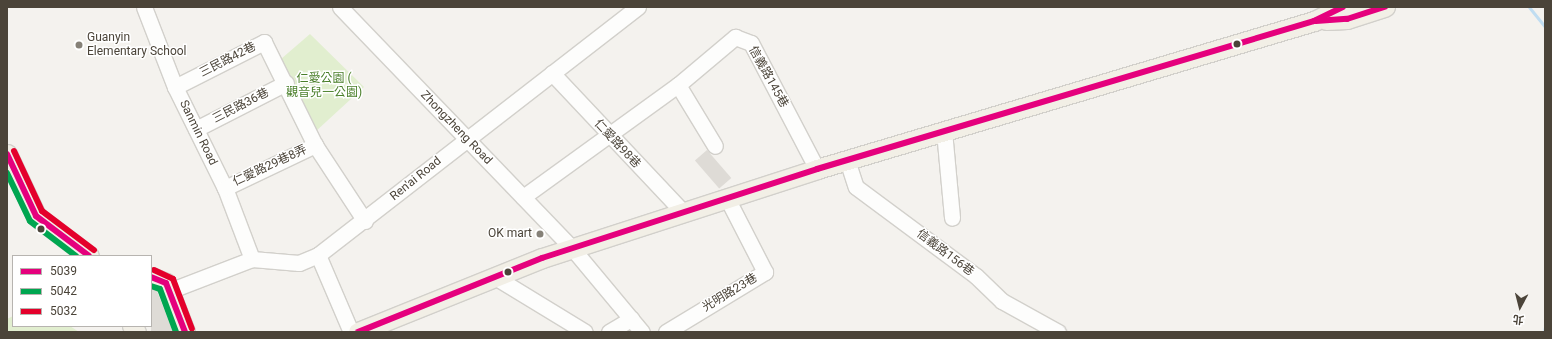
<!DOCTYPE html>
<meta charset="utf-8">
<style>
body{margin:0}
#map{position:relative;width:1552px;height:339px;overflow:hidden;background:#f4f2ee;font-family:Roboto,"Noto Sans TC",sans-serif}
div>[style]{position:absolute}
.green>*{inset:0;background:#e1eecf}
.stream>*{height:3px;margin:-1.5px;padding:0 1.5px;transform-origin:1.5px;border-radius:1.5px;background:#c0ddf1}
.building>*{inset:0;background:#dedbd6;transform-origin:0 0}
.roads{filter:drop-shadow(1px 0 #d2d0cb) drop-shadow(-1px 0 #d2d0cb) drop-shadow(0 1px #d2d0cb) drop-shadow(0 -1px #d2d0cb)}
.minor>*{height:15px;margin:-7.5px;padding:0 7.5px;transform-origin:7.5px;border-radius:7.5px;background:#fdfdfc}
.major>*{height:19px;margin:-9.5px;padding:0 9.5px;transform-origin:9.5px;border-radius:9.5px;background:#f2efe6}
.bus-1>*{height:6px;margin:-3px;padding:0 3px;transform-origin:3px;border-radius:3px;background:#e5007d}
.bus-2>*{height:6px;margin:-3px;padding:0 3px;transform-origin:3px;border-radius:3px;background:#00a651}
.bus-3>*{height:6px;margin:-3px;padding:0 3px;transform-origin:3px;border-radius:3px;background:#e4002b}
.dots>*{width:11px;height:11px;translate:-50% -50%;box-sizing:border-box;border:2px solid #fff;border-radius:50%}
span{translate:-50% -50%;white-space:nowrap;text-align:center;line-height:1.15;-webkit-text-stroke:3px #fff;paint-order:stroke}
.poi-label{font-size:12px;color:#4b4439}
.left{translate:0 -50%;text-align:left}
.right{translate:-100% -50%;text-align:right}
.street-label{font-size:12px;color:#4b4439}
.park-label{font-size:12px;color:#4a7f2a}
.frame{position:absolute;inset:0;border:8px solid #4b4439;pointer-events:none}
.legend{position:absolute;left:12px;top:255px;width:140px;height:72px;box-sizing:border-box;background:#fff;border:1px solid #b7b4b0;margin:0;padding:5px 7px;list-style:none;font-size:12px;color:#4b4439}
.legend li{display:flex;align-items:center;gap:8px;height:20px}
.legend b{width:20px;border:1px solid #b7b4b0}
.north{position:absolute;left:1500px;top:287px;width:40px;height:40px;-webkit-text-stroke:3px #fff;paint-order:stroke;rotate:187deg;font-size:11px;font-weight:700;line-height:16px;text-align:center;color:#4b4439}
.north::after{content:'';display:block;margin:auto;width:14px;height:18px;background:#4b4439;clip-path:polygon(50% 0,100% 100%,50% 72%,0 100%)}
</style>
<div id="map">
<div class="green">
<div style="clip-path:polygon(310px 34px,364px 87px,315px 132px,281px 59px)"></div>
<div style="clip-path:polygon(13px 316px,13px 326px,70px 326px,79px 332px,7px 332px,7px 319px)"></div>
</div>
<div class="stream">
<div style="left:1529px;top:7px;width:26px;rotate:51deg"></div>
<div style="left:1544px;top:332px;width:5px;rotate:-79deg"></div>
</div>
<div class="building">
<div style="left:707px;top:150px;width:37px;height:16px;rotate:49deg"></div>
<div style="clip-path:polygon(151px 289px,157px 291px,173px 332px,151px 332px)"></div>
</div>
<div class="roads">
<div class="minor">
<div style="left:144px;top:7px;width:86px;rotate:68.8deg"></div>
<div style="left:175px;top:87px;width:113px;rotate:63.7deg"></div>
<div style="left:225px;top:188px;width:76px;rotate:69.2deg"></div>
<div style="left:340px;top:7px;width:335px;rotate:46.1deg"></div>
<div style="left:572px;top:248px;width:109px;rotate:50.2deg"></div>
<div style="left:552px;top:73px;width:192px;rotate:46.7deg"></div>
<div style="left:678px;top:85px;width:71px;rotate:58.8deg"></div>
<div style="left:175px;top:87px;width:100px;rotate:-26.8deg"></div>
<div style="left:264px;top:42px;width:115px;rotate:63.7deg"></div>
<div style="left:315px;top:145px;width:91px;rotate:56.7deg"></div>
<div style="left:196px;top:129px;width:101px;rotate:-27.1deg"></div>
<div style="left:944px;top:131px;width:87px;rotate:84.7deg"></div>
<div style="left:847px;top:160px;width:28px;rotate:72deg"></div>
<div style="left:856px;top:187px;width:149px;rotate:36.6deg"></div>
<div style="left:976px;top:276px;width:36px;rotate:44deg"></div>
<div style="left:1002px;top:301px;width:64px;rotate:29deg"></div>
<div style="left:225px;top:188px;width:100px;rotate:-25.5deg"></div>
<div style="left:523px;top:197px;width:191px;rotate:-35.9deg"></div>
<div style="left:678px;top:85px;width:75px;rotate:-40.1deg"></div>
<div style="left:735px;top:37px;width:17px;rotate:21deg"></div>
<div style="left:751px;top:43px;width:142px;rotate:62.4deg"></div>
<div style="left:318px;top:255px;width:84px;rotate:66.8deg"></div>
<div style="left:495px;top:277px;width:105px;rotate:31.4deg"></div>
<div style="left:169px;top:291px;width:89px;rotate:-21.1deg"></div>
<div style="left:252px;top:259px;width:47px;rotate:4.9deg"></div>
<div style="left:299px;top:263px;width:21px;rotate:-23deg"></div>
<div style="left:318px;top:255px;width:405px;rotate:-37.8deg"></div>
<div style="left:609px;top:332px;width:26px;rotate:-31deg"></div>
<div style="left:666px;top:332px;width:116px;rotate:-31.2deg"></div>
<div style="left:765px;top:272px;width:81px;rotate:-117.2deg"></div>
</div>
<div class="major">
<div style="left:1326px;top:20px;width:21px;rotate:-3deg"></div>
<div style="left:1347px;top:19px;width:40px;rotate:-18deg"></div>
<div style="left:7px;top:154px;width:68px;rotate:64.9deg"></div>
<div style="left:36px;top:216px;width:66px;rotate:37deg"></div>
<div style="left:151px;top:277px;width:16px;rotate:22deg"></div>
<div style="left:166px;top:283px;width:53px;rotate:68.8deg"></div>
<div style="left:132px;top:326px;width:7px;rotate:56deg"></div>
<div style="left:358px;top:332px;width:198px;rotate:-21.9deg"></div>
<div style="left:542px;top:258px;width:289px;rotate:-17.9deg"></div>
<div style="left:817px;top:169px;width:519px;rotate:-16.58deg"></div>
<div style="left:1314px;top:21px;width:32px;rotate:-26deg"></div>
</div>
</div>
<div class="bus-1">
<div style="left:1316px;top:21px;width:31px;rotate:-4deg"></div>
<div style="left:1347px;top:19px;width:40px;rotate:-18deg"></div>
<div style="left:7px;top:154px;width:68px;rotate:64.9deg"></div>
<div style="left:36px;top:216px;width:66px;rotate:37deg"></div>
<div style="left:151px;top:277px;width:16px;rotate:22deg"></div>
<div style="left:166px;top:283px;width:53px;rotate:68.8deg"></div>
<div style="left:358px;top:332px;width:198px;rotate:-21.9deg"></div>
<div style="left:542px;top:258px;width:289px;rotate:-17.9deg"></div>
<div style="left:817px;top:169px;width:519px;rotate:-16.58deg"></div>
<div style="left:1314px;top:21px;width:32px;rotate:-26deg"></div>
</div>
<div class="bus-2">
<div style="left:7px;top:173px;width:53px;rotate:64.4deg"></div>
<div style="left:30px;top:221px;width:58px;rotate:37.3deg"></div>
<div style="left:151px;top:286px;width:9px;rotate:18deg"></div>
<div style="left:160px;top:289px;width:46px;rotate:69.6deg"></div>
</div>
<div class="bus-3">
<div style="left:14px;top:151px;width:66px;rotate:65deg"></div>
<div style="left:42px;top:211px;width:65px;rotate:36.9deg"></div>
<div style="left:154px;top:270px;width:21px;rotate:25deg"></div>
<div style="left:173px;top:279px;width:53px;rotate:69.2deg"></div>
</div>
<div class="dots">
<div style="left:1237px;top:44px;background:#4b4439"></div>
<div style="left:79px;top:45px;background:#868178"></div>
<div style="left:41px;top:229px;background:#4b4439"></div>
<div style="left:540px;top:234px;background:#868178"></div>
<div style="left:508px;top:272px;background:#4b4439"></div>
</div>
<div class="poi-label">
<span class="left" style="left:87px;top:45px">Guanyin<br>Elementary School</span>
<span class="right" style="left:532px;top:234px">OK mart</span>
</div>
<div class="street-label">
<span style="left:228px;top:60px;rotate:-27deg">三民路42巷</span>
<span style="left:768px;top:77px;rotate:61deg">信義路145巷</span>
<span style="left:241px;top:106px;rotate:-27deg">三民路36巷</span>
<span style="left:456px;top:128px;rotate:46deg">Zhongzheng Road</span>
<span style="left:198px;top:133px;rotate:64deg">Sanmin Road</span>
<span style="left:617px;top:144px;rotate:47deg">仁愛路98巷</span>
<span style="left:270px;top:166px;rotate:-25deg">仁愛路29巷8弄</span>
<span style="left:416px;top:179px;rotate:-39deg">Ren'ai Road</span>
<span style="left:945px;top:253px;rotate:37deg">信義路156巷</span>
<span style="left:730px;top:293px;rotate:-31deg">光明路23巷</span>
</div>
<div class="park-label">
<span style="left:324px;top:86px">仁愛公園 (<br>觀音兒一公園)</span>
</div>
<div class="frame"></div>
<ul class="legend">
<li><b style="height:5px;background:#e5007d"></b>5039</li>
<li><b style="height:5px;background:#00a651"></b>5042</li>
<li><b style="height:5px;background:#e4002b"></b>5032</li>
</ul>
<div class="north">北</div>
</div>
